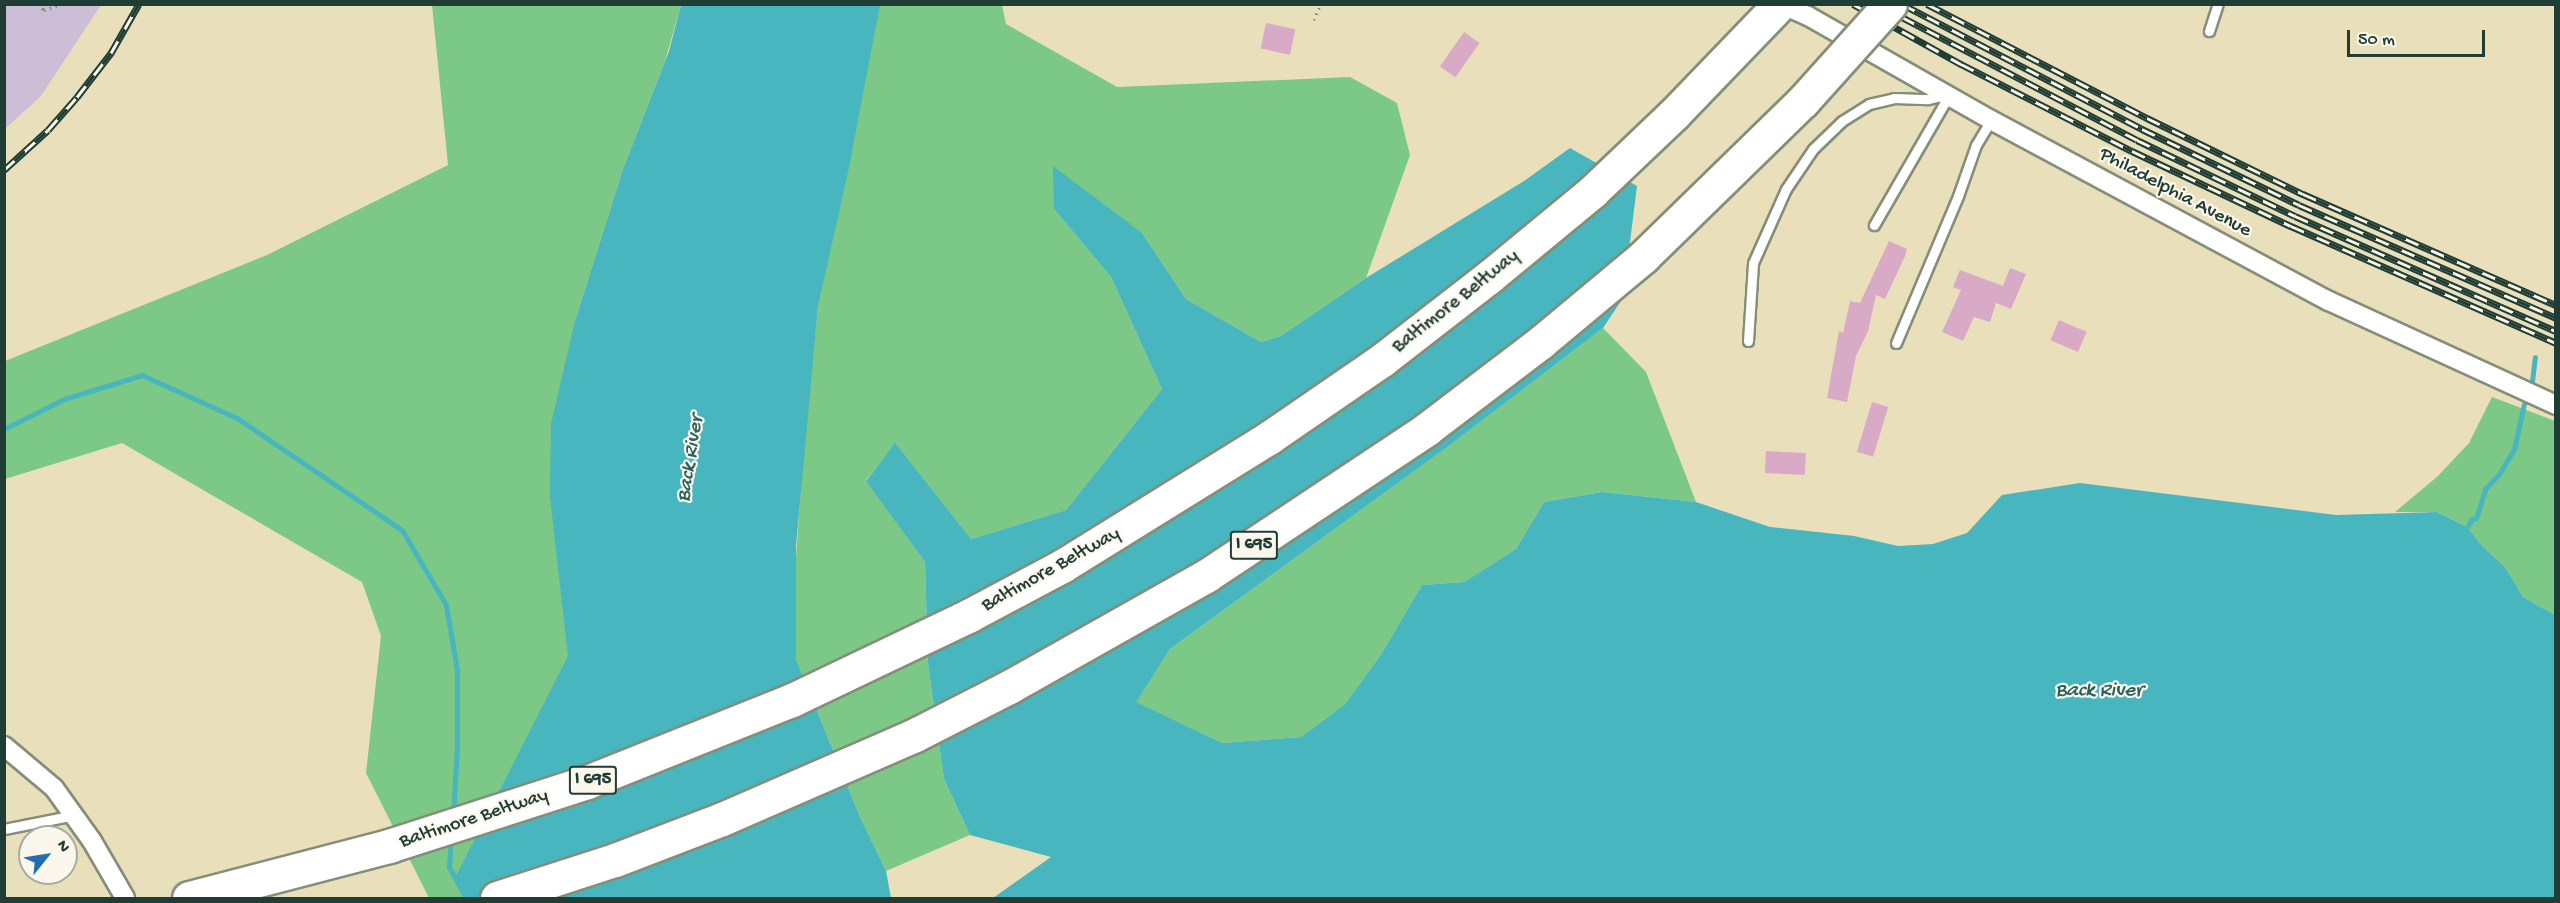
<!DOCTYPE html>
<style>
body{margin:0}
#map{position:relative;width:2560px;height:903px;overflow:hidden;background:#e9e0bb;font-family:"Gochi Hand",sans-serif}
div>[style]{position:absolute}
.industrial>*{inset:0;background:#ccbed4}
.green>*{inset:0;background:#7bc887}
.water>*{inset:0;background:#47b6be}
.stream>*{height:5px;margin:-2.5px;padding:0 2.5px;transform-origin:2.5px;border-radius:2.5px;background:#47b6be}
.building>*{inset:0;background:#d9aac6;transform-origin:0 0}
.path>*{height:3px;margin-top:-1.5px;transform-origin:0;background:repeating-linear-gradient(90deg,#848e78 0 1.5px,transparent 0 6px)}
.roads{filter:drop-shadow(2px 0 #848e78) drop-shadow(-2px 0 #848e78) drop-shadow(0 2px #848e78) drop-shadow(0 -2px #848e78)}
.lane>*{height:9px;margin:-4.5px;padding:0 4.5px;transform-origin:4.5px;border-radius:4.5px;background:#fff}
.street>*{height:18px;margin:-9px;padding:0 9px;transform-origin:9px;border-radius:9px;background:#fff}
.highway>*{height:33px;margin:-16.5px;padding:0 16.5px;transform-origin:16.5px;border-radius:16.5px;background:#fff}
.rail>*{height:7px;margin-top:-3.5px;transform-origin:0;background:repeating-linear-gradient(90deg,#fbf7ec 0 14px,#1f3d34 0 28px);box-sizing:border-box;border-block:2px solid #1f3d34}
.bridges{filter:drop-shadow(2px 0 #848e78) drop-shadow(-2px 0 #848e78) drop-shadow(0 2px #848e78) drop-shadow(0 -2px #848e78)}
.highway-bridge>*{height:33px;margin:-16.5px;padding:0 16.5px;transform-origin:16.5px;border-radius:16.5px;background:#fff}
span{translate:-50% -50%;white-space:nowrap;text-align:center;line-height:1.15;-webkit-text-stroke:4.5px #fbf7ec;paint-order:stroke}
.shield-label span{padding:2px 4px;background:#fbf7ec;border:2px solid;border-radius:4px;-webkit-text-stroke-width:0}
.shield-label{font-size:18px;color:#1f3d34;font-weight:700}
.street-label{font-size:20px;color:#1f3d34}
.water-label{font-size:21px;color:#2b615d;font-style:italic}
.frame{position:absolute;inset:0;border:6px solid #1f3d34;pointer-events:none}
.north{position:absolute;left:18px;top:825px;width:60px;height:60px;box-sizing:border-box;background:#fbf7ec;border:2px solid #a3ada2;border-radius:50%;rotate:60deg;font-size:16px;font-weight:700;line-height:24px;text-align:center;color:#1f3d34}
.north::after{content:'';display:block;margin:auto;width:21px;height:27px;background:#1f6fb2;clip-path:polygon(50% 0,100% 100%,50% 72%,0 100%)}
.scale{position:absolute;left:2347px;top:30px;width:138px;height:27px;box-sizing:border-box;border:3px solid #1f3d34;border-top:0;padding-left:8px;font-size:18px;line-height:21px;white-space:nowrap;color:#1f3d34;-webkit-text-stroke:4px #fbf7ec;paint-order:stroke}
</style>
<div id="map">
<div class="industrial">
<div style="clip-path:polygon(5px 4px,101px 5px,41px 96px,5px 129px)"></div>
</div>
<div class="green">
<div style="clip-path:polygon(432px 5px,681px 5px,665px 61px,623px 169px,575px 321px,655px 898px,429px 898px,366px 773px,381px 636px,362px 582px,122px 443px,5px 479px,5px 361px,267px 255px,448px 165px)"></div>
<div style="clip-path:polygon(879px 5px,1002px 5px,1006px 24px,1117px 87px,1350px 77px,1397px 103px,1410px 155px,1366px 278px,1281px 336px,1261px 342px,1186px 299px,1142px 233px,1054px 209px,1111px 277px,1162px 389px,1066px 510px,971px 539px,895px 444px,866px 480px,925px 562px,928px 664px,944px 779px,970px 835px,886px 871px,860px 817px,796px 659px,796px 557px,804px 446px,818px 306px)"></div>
<div style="clip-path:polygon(1603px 328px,1646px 372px,1696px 502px,1602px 492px,1544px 502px,1516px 549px,1464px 582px,1422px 585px,1380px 656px,1345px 704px,1301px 737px,1222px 743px,1135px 702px,1170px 649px,1450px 445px)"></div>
<div style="clip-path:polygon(2492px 397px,2555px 421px,2555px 615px,2523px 597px,2505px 567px,2483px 547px,2467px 527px,2437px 512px,2395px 512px,2438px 476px,2469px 443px)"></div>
</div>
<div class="water">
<div style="clip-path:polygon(681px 5px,880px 5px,848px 172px,818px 306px,796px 546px,796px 659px,860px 817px,886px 871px,891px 898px,466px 898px,455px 878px,568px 656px,550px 497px,551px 424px,575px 321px,623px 169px,669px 51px)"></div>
<div style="clip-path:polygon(1570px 148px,1637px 186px,1623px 298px,1603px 328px,1450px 445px,1170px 649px,1136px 702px,1222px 743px,1301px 737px,1345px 704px,1380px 656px,1422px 585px,1464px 582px,1516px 549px,1544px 502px,1602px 492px,1696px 502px,1770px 527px,1854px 536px,1898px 546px,1933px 544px,1967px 533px,2002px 495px,2080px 483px,2336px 515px,2437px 512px,2467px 527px,2483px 547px,2505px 567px,2523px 597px,2555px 615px,2555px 898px,993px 898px,1051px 857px,970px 835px,944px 779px,928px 664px,925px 562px,866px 481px,895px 443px,971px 539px,1066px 510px,1162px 389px,1111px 277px,1054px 209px,1053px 166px,1142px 233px,1186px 299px,1261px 342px,1281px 336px,1366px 278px,1524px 181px)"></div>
</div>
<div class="stream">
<div style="left:2532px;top:381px;width:24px;rotate:-83deg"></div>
<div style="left:4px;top:429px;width:67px;rotate:-26.6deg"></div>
<div style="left:64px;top:399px;width:82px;rotate:-17.1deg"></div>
<div style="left:142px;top:375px;width:104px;rotate:24.4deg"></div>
<div style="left:237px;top:418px;width:199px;rotate:34.2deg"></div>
<div style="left:402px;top:530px;width:87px;rotate:59.6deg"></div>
<div style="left:446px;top:605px;width:66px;rotate:80.4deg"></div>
<div style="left:457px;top:670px;width:77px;rotate:90deg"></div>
<div style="left:457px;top:747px;width:67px;rotate:93.4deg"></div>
<div style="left:2467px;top:527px;width:9px;rotate:-58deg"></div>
<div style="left:2472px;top:519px;width:4px;rotate:-14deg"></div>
<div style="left:2476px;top:518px;width:32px;rotate:-72deg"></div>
<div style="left:2486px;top:488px;width:19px;rotate:-47deg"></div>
<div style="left:2499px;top:474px;width:29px;rotate:-59deg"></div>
<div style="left:2514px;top:449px;width:46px;rotate:-77.5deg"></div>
<div style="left:451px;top:838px;width:29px;rotate:94deg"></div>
<div style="left:449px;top:867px;width:35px;rotate:61deg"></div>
</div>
<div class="building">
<div style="left:1266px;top:23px;width:30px;height:26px;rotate:12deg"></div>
<div style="left:1464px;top:32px;width:19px;height:42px;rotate:35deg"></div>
<div style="clip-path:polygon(1889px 241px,1907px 249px,1905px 256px,1885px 299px,1876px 295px,1868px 331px,1856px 356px,1847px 402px,1827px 398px,1839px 331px,1843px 333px,1850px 301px,1860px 303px)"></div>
<div style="clip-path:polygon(2010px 268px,2026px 274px,2011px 309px,1996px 303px,1990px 322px,1974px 317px,1963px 341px,1942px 332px,1961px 290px,1953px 287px,1960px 270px,2003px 286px)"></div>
<div style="left:2059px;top:320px;width:30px;height:22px;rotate:23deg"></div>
<div style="left:1872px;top:402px;width:17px;height:52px;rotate:17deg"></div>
<div style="left:1766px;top:451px;width:40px;height:22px;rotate:3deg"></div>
</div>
<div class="path">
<div style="left:38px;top:4px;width:8px;rotate:45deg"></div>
<div style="left:44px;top:10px;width:19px;rotate:-18deg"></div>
<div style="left:1314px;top:20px;width:17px;rotate:-66deg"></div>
</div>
<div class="roads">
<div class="lane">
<div style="left:2209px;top:31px;width:28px;rotate:-72deg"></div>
<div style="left:1874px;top:225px;width:150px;rotate:-60deg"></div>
<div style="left:1748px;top:341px;width:78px;rotate:-86.3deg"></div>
<div style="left:1753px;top:263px;width:81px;rotate:-66deg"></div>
<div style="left:1786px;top:189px;width:48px;rotate:-56deg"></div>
<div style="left:1813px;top:149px;width:40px;rotate:-44deg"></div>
<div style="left:1842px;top:121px;width:32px;rotate:-32deg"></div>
<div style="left:1869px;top:104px;width:26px;rotate:-13deg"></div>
<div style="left:1894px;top:98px;width:34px;rotate:2deg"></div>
<div style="left:1928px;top:99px;width:18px;rotate:-13deg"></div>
<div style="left:1896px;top:343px;width:160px;rotate:-67.1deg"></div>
<div style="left:1958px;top:196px;width:54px;rotate:-70.6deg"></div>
<div style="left:1976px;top:145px;width:29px;rotate:-59deg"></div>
<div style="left:4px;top:829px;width:72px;rotate:-11.2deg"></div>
</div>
<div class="street">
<div style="left:1781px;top:4px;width:30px;rotate:24deg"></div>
<div style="left:1808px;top:16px;width:210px;rotate:29.6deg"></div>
<div style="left:1991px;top:120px;width:383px;rotate:28.2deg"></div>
<div style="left:2329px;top:301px;width:250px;rotate:24.6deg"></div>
<div style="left:4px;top:746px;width:65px;rotate:40deg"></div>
<div style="left:54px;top:788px;width:65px;rotate:54.4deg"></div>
<div style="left:92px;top:841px;width:66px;rotate:59.9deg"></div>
</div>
<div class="highway">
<div style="left:189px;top:898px;width:207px;rotate:-14.6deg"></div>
<div style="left:389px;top:846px;width:208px;rotate:-17.9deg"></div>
<div style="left:587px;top:782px;width:221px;rotate:-21.8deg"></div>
<div style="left:792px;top:700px;width:197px;rotate:-25.5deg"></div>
<div style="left:970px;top:615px;width:104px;rotate:-28deg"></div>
<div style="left:1062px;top:566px;width:245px;rotate:-31.8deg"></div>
<div style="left:1270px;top:437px;width:136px;rotate:-34.5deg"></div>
<div style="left:1382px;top:360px;width:135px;rotate:-37.8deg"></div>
<div style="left:1489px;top:277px;width:134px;rotate:-39.5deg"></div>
<div style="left:1592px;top:192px;width:113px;rotate:-43.6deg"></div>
<div style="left:1674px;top:114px;width:153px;rotate:-46.1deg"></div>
</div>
</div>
<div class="rail">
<div style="left:1853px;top:4px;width:124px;rotate:29.1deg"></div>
<div style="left:1961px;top:64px;width:192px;rotate:27deg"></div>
<div style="left:2132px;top:151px;width:176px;rotate:25.3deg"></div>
<div style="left:2291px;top:226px;width:290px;rotate:23.8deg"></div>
<div style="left:1877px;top:4px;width:293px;rotate:27.6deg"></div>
<div style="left:2137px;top:140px;width:175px;rotate:25.7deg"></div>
<div style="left:2295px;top:216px;width:285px;rotate:23.8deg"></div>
<div style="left:1902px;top:4px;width:271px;rotate:27.5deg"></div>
<div style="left:2142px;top:129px;width:174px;rotate:25.8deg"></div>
<div style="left:2299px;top:205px;width:281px;rotate:23.7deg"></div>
<div style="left:1927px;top:4px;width:248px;rotate:27.4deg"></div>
<div style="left:2147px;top:118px;width:174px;rotate:26deg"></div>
<div style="left:2303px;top:194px;width:276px;rotate:23.7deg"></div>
<div style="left:4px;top:170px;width:59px;rotate:-42.3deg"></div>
<div style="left:48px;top:130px;width:44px;rotate:-48.7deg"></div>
<div style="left:77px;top:97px;width:56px;rotate:-52.3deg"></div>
<div style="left:111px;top:53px;width:56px;rotate:-60.3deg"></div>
</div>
<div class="bridges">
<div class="highway-bridge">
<div style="left:497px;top:898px;width:124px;rotate:-17.9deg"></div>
<div style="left:615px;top:860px;width:115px;rotate:-21deg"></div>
<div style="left:722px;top:819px;width:210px;rotate:-23.5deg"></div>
<div style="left:915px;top:735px;width:106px;rotate:-27.1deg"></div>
<div style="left:1009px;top:687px;width:226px;rotate:-29.4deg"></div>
<div style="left:1206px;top:576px;width:265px;rotate:-33.6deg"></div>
<div style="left:1427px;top:429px;width:143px;rotate:-37.3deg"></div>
<div style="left:1541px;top:342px;width:133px;rotate:-39.8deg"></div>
<div style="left:1643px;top:257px;width:223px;rotate:-44.3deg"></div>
<div style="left:1803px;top:101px;width:130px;rotate:-48.1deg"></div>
</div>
</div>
<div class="shield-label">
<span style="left:1254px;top:545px">I 695</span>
<span style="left:593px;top:780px">I 695</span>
</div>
<div class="street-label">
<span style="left:2175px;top:193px;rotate:28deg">Philadelphia Avenue</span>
<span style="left:1456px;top:302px;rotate:-38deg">Baltimore Beltway</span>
<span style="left:1051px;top:570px;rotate:-29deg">Baltimore Beltway</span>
<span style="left:474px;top:819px;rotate:-18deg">Baltimore Beltway</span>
</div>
<div class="water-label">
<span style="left:692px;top:459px;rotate:-81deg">Back River</span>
<span style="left:2099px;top:692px">Back River</span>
</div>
<div class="frame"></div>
<div class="north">N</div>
<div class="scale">50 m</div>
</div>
